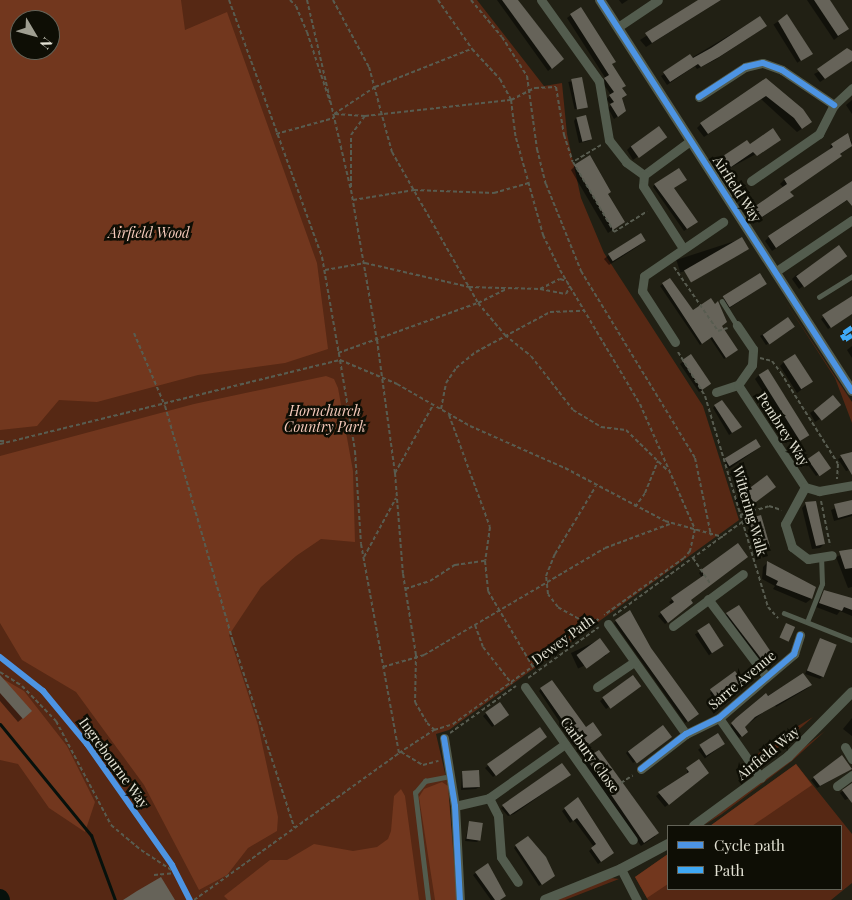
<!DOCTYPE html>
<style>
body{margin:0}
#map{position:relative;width:852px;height:900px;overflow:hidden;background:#212014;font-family:"Playfair Display",serif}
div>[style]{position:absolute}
.green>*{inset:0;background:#562814}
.forest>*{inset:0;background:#72371e}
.shadow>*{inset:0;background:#0007;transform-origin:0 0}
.stream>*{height:3px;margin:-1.5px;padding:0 1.5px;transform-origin:1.5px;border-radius:1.5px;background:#07110c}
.river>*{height:18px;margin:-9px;padding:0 9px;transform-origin:9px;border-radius:9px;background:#07110c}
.building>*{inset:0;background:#666359;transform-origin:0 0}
.path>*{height:2px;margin-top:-1px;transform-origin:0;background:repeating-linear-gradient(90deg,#585c50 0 4px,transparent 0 6.5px)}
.service>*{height:4.5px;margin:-2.25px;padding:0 2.25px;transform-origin:2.25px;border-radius:2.25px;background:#535c4e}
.minor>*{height:9px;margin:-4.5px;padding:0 4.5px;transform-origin:4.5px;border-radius:4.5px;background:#535c4e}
.tertiary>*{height:10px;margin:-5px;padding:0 5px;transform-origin:5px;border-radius:5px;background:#535c4e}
.quiet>*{height:5px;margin-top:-2.5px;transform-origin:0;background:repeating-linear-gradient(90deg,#3fa9f5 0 10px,transparent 0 15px)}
.cycleway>*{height:6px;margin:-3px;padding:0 3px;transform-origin:3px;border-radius:3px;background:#4d94e3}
span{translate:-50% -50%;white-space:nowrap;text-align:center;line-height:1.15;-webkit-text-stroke:5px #0e0e05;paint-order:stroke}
.street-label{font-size:14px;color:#e3e2d4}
.park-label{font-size:14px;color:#f5cabb;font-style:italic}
.legend{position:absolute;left:667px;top:825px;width:175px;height:65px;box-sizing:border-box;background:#0e0e05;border:1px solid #636358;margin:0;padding:6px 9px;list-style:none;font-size:15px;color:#e3e2d4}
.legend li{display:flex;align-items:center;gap:10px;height:25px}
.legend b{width:25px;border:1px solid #636358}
.north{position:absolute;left:10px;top:10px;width:50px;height:50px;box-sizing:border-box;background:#0e0e05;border:1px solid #636358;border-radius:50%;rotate:127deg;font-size:14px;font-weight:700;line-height:20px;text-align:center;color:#e3e2d4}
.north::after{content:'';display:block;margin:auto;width:18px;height:22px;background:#9f9e91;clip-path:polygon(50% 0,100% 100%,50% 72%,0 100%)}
</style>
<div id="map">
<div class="green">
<div style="clip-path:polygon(evenodd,0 0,477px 0,544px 86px,562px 83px,567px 134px,581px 198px,604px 253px,703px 406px,739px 520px,449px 730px,436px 734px,448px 786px,457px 900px,0 900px,0 0,20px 20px,50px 20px,50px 50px,20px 50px,20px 20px)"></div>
<div style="clip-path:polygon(783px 298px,852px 402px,852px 423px,835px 378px)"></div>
<div style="clip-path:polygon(813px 717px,769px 756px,756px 755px,793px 729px)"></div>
<div style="clip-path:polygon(825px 731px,792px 761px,722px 814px,703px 826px)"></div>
<div style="clip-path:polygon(796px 764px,852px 834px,852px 883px,831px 900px,648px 900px,635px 877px,668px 854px,668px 889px,841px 889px,841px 826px,710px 826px)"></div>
<div style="clip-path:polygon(611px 878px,619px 879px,565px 900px,556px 900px)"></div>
</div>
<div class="forest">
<div style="clip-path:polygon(evenodd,0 0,181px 0,185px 30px,227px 12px,317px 263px,328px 349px,285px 363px,198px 375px,97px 402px,59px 400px,37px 426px,0 430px,0 0,20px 20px,50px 20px,50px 50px,20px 50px,20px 20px)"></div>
<div style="clip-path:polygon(326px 376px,334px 379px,338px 388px,353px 471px,355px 542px,321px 539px,296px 556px,261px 587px,229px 635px,258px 725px,278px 817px,277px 831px,248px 848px,227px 875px,199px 890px,144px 785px,76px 692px,22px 660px,0 623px,0 456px,194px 404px)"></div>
<div style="clip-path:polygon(0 677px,24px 691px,67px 746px,95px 802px,85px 832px,49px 808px,18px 764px,0 760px)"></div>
<div style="clip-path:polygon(796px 764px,812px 785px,752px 826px,710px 826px)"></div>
<div style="clip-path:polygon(442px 782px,448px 786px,457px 900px,435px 900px,419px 797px,424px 789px)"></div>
<div style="clip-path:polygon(401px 789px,405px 796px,419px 900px,228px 900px,224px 896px,270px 860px,287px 860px,314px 844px,353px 851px,377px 847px,388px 839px,391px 831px,394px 796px)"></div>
<div style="clip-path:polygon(668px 854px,668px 884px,647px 898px,635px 877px)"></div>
</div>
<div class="shadow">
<div style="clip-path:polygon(492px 0,517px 0,558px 51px,559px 62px,548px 71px,497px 0)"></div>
<div style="clip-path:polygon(619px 0,628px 0,622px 4px)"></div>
<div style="clip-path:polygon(701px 0,721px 0,646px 47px,640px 40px)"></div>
<div style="clip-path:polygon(807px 0,828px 0,848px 29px,834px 40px)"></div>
<div style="clip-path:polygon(571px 15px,614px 62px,611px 65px,621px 89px,621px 114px,614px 119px,608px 108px,611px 105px,606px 99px,611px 95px,602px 82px,606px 79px,567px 18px)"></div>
<div style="left:787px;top:16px;width:45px;height:16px;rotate:58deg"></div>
<div style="clip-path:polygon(760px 17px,762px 29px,715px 60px,697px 69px,695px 66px,667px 85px,661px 76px)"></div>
<div style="clip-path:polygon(852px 55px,851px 61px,820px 82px,814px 74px)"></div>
<div style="left:581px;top:79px;width:28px;height:13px;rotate:77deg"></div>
<div style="clip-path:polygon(766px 79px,810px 122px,806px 126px,797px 132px,761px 99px,704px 137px,697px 128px,701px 124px)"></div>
<div style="clip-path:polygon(852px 100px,852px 114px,846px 105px)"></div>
<div style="clip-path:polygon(576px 118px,591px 139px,588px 141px,579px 143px,574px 121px)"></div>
<div style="clip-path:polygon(847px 135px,852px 142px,849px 148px,789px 192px,792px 196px,788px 200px,757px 221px,751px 212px,784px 188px,780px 184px,784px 180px,829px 151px,831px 145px)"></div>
<div style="clip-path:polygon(666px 137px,633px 160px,627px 150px,631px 146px)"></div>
<div style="clip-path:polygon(747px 141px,750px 145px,775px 144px,726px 170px,719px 161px)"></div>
<div style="clip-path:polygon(575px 166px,606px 195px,624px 222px,608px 233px,571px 170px)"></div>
<div style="clip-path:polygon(852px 182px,852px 197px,772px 251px,765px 241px,769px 237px)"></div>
<div style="clip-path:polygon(655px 184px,673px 188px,694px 224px,684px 231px,653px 187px)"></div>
<div style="clip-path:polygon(640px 235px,644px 241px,640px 245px,609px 265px,604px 259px,609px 255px)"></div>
<div style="left:741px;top:239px;width:13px;height:68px;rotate:72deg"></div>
<div style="clip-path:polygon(846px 256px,799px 289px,792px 279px,796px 275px)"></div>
<div style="clip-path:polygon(670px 279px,693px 312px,720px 326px,734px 352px,724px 359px,710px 338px,700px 345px,660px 286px)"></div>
<div style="clip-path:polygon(763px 286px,728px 309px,722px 301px,725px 298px)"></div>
<div style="clip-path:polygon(852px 297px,852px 313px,828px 329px,821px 319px)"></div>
<div style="clip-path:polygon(788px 318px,791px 330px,766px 345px,760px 336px)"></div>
<div style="clip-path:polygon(852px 346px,852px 358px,847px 350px)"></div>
<div style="clip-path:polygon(690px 356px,707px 386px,699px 392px,680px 364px)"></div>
<div style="clip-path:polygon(784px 362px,812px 382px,797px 393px,780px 366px)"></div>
<div style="clip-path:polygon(759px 375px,808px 434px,804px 438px,796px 443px,755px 379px)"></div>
<div style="clip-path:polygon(833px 397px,837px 408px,815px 422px,810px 413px)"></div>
<div style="clip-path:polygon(715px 406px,738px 429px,729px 435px,713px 408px)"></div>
<div style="clip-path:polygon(757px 449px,729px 469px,725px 463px,727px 461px)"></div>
<div style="clip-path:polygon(852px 453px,852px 469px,846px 471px,838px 459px)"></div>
<div style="clip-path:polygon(808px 459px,827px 470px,816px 476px,806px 462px)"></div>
<div style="clip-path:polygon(770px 491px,741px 510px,735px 500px,739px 496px)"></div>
<div style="clip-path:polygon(852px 501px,852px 516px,834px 521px,831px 510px)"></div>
<div style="clip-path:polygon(806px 504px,824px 544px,820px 548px,812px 549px,802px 508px)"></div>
<div style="clip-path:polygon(750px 520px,768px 547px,766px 549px,756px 552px,747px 522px)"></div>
<div style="clip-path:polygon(738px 544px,689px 600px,689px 606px,665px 624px,658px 616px,672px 605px,669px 602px,702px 578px,699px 573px,701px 571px)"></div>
<div style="clip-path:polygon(852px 550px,852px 587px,848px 588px,836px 557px)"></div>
<div style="clip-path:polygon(767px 563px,815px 588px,811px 599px,806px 603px,773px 589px,775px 586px,762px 579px,763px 567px)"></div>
<div style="clip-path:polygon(824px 592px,852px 600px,852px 616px,840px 611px,837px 615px,816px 607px)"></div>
<div style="clip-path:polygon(727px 614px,771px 661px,763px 667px,725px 617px)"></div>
<div style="clip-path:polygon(616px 621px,650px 648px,695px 716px,685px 723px,614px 623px)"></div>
<div style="left:709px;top:625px;width:25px;height:17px;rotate:56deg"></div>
<div style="clip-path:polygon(821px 639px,823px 676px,820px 679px,805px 674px)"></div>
<div style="left:599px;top:640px;width:17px;height:31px;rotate:65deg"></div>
<div style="clip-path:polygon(803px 675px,810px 685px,808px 688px,776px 707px,774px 704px,743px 728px,744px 734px,739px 738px,730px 727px,732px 724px,755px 703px)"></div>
<div style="clip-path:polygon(632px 676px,637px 688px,606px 709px,600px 701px)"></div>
<div style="clip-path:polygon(0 677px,26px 715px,18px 722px,0 701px)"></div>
<div style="clip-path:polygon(739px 684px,716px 703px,710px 693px,712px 691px)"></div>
<div style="clip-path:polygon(541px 689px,585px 728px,598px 737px,584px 747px,571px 729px,567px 733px,539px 691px)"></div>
<div style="clip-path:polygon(499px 704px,505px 717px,492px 727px,483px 716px)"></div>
<div style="clip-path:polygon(852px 718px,852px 736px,843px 729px)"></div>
<div style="clip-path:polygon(539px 729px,543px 739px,493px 777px,485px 768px)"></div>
<div style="left:717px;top:735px;width:11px;height:24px;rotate:52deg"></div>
<div style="clip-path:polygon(668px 739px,633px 763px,626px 753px,628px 751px)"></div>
<div style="left:598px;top:752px;width:102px;height:17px;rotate:56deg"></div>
<div style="clip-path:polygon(687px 769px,705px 776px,665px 807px,656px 796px,687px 774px)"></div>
<div style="clip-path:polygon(462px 773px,479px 787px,476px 789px,461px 790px)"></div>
<div style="clip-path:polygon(844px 773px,817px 788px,811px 780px,814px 778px)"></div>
<div style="clip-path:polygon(567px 777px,514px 814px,508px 816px,501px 808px)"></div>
<div style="clip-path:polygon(852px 784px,852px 797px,845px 800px,840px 793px)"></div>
<div style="clip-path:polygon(578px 799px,610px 855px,598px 864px,589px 851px,594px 847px,574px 820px,570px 823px,562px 811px)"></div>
<div style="clip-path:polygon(469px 823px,480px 839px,477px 842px,465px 841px)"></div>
<div style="clip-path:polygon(516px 846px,551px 878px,539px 886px,514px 848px)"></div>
<div style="clip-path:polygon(476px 873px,499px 900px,491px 900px,473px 875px)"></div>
</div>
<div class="stream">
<div style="left:0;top:724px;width:144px;rotate:50.7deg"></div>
<div style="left:91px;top:835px;width:69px;rotate:69.7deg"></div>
</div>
<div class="river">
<div style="left:0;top:898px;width:2px;rotate:63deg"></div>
</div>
<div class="building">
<div style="clip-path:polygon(502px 0,518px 0,564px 59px,552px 69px)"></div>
<div style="clip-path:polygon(698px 0,721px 0,652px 43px,645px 33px)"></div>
<div style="clip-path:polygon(814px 0,830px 0,849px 29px,838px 36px)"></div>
<div style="clip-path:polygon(581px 7px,616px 62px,612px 64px,626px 86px,622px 88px,627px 95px,622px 98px,626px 111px,618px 117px,610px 104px,614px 102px,609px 95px,614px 92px,604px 78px,609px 75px,570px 14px)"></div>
<div style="clip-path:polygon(787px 14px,813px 54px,801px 61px,778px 21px)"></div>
<div style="clip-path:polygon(760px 16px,767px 26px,719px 57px,701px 67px,698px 64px,670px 82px,663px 72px,690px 54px,693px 58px,711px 48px)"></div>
<div style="clip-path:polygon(847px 48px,852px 51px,852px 61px,825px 79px,817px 69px)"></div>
<div style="left:582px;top:77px;width:31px;height:11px;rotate:79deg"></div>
<div style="clip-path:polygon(766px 78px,803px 109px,812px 122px,802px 129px,794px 118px,766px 96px,708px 134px,700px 123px)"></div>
<div style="left:586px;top:115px;width:25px;height:10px;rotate:76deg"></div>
<div style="left:659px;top:126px;width:14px;height:35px;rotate:54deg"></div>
<div style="clip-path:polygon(773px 128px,781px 140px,757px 156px,753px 152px,731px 167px,723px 156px,747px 140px,750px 144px)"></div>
<div style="clip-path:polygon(848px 133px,852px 146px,840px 154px,842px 156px,790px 192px,794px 196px,762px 217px,754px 207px,787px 184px,784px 179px,833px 147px,831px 144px)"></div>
<div style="clip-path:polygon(590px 155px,611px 192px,608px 194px,625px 222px,613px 230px,574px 165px)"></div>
<div style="clip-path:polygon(679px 168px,687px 180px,674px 188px,698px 222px,687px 229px,654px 184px)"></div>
<div style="clip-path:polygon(852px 181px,852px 206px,847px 200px,776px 248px,768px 236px)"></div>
<div style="left:641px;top:233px;width:9px;height:39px;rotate:58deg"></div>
<div style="left:742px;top:237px;width:14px;height:67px;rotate:60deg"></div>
<div style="left:839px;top:245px;width:14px;height:53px;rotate:54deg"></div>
<div style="left:760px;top:273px;width:13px;height:44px;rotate:58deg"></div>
<div style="clip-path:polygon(670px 278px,693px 310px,711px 298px,715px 304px,718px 301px,727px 322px,722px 326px,738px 350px,726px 358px,712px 337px,702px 344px,662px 283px)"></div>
<div style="clip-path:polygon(852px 296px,852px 314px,831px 328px,822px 315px)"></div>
<div style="left:788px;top:317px;width:12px;height:31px;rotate:55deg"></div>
<div style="left:691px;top:354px;width:36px;height:11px;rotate:56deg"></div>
<div style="left:795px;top:354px;width:33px;height:14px;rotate:57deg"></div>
<div style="left:768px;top:369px;width:78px;height:11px;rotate:58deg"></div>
<div style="left:833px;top:395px;width:13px;height:25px;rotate:51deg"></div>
<div style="clip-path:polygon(722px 400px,742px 427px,732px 433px,714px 405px)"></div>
<div style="left:756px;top:439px;width:9px;height:37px;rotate:58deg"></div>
<div style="left:819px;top:451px;width:21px;height:14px;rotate:55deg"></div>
<div style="clip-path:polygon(852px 452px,852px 475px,840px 455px)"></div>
<div style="left:767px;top:475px;width:15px;height:35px;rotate:53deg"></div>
<div style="clip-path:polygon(852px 500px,852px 514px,838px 518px,834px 504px)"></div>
<div style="clip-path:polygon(816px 501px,825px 544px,816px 546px,805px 502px)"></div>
<div style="left:761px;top:515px;width:33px;height:13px;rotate:74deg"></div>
<div style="clip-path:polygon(738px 543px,748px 557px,691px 600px,693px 603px,668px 623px,660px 612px,674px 602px,671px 598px,704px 575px,701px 570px)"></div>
<div style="clip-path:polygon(852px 549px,852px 568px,845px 569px,839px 551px)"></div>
<div style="clip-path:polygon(767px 561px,816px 587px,812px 599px,776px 585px,778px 581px,766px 575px)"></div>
<div style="clip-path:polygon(824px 590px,852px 598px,852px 610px,844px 607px,842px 611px,819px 603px)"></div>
<div style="clip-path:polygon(739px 605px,775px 658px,766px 665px,726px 613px)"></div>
<div style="clip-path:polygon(630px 610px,651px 648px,699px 714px,688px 722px,615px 620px)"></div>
<div style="left:709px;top:623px;width:27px;height:14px;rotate:57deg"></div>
<div style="left:786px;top:623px;width:10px;height:16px;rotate:24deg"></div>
<div style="left:600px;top:638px;width:17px;height:29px;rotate:54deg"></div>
<div style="left:820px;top:638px;width:18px;height:35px;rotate:22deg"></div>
<div style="left:735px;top:671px;width:14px;height:31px;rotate:54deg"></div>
<div style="clip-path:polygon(803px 673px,812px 685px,755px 717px,745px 727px,748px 732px,742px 737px,731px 723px,736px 718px,766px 693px,768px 696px)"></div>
<div style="clip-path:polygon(0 675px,32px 711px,23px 719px,0 693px)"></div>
<div style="left:633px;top:675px;width:14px;height:38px;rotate:54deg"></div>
<div style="clip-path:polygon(552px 680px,586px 727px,593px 722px,602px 735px,587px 746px,574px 728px,570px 731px,540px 688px)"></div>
<div style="left:500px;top:702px;width:16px;height:18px;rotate:55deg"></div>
<div style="left:663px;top:725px;width:15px;height:44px;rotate:53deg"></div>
<div style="clip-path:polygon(540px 727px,547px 737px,496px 776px,487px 764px)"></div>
<div style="left:718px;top:733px;width:13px;height:22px;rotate:58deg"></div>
<div style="clip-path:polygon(599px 750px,659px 833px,644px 843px,586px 758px)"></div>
<div style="clip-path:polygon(842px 755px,852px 769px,820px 786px,813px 777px)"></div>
<div style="clip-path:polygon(699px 759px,709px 773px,669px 805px,658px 792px,689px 772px,686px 768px)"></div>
<div style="clip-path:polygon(562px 763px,571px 775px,510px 815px,502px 805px)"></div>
<div style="left:479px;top:770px;width:17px;height:17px;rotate:87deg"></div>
<div style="clip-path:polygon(852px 783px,852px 803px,842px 790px)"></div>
<div style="clip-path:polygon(578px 797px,614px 853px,601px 862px,591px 848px,596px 844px,577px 818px,573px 821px,564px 808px)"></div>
<div style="left:469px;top:821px;width:14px;height:18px;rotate:8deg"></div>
<div style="clip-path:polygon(528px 836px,546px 857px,555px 876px,542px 885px,515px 845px)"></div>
<div style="clip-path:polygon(488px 863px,506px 896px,500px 900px,495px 900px,475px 872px)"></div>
<div style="clip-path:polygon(161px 877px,175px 900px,123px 900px,137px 891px)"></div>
</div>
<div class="path">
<div style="left:229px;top:0;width:273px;rotate:70.1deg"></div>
<div style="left:322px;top:257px;width:105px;rotate:80.1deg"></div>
<div style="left:340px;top:360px;width:62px;rotate:22.8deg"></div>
<div style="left:397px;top:384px;width:84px;rotate:29.9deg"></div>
<div style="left:470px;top:426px;width:104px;rotate:23.9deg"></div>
<div style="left:565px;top:468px;width:113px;rotate:27.9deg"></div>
<div style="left:665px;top:521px;width:60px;rotate:15.4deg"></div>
<div style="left:290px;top:0;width:8px;rotate:45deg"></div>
<div style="left:296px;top:6px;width:28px;rotate:67deg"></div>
<div style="left:307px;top:32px;width:74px;rotate:71.8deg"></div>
<div style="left:307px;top:0;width:195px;rotate:77deg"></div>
<div style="left:351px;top:190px;width:152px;rotate:80.2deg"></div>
<div style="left:377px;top:340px;width:134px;rotate:82.3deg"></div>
<div style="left:395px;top:473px;width:101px;rotate:85.5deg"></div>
<div style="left:403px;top:574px;width:82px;rotate:80.9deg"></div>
<div style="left:416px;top:655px;width:47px;rotate:91.2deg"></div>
<div style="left:415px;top:702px;width:24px;rotate:60deg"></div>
<div style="left:427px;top:723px;width:13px;rotate:42deg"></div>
<div style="left:333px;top:0;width:76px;rotate:61.8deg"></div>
<div style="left:369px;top:67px;width:88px;rotate:74.9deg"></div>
<div style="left:392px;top:152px;width:174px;rotate:60.3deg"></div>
<div style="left:478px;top:303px;width:42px;rotate:49.8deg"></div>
<div style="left:505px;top:335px;width:33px;rotate:39deg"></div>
<div style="left:531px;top:356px;width:68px;rotate:52.1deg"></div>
<div style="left:573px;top:410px;width:33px;rotate:31deg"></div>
<div style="left:601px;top:427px;width:25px;rotate:7deg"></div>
<div style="left:626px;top:430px;width:57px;rotate:44.3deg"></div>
<div style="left:438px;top:0;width:60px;rotate:55.2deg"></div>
<div style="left:472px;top:49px;width:41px;rotate:47deg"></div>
<div style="left:500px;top:79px;width:24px;rotate:62deg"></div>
<div style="left:511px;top:100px;width:38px;rotate:83deg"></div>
<div style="left:516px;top:138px;width:101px;rotate:74.4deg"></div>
<div style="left:543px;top:235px;width:39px;rotate:64deg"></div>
<div style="left:560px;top:270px;width:156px;rotate:59.2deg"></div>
<div style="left:640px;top:404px;width:137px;rotate:66.3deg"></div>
<div style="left:695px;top:529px;width:23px;rotate:103deg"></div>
<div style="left:690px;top:551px;width:9px;rotate:131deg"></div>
<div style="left:684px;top:558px;width:98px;rotate:144.5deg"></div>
<div style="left:471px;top:0;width:48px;rotate:50deg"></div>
<div style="left:502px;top:37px;width:46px;rotate:57.3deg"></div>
<div style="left:527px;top:76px;width:74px;rotate:82.2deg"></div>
<div style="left:537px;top:149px;width:36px;rotate:76deg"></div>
<div style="left:546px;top:184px;width:94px;rotate:68.1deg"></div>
<div style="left:581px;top:271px;width:219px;rotate:58.6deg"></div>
<div style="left:695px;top:458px;width:79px;rotate:78.3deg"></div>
<div style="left:334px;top:114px;width:49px;rotate:-33.4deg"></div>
<div style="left:375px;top:87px;width:103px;rotate:-21.6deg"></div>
<div style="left:335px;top:114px;width:30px;rotate:4deg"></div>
<div style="left:276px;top:134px;width:60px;rotate:-15.4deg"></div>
<div style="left:601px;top:145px;width:33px;rotate:149deg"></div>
<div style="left:573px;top:162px;width:81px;rotate:59.6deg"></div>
<div style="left:614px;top:232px;width:39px;rotate:-32deg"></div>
<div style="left:351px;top:187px;width:52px;rotate:-90deg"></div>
<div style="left:351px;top:135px;width:24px;rotate:-54deg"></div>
<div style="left:365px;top:116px;width:147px;rotate:-6.3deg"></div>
<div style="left:511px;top:100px;width:27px;rotate:-27deg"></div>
<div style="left:535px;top:88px;width:21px;rotate:-3deg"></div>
<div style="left:556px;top:87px;width:49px;rotate:80.5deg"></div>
<div style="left:564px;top:135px;width:28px;rotate:72deg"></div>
<div style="left:353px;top:200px;width:62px;rotate:-9.3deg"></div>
<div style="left:414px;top:190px;width:80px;rotate:2.1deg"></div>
<div style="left:494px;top:193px;width:37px;rotate:-16deg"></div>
<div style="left:674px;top:267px;width:78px;rotate:55.5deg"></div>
<div style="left:718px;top:331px;width:10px;rotate:-17deg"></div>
<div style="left:325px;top:270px;width:41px;rotate:-9.9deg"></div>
<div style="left:365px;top:263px;width:107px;rotate:13deg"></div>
<div style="left:469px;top:287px;width:71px;rotate:1.6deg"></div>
<div style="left:540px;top:289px;width:26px;rotate:11deg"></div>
<div style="left:566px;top:294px;width:9px;rotate:-63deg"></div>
<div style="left:540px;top:289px;width:22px;rotate:-27deg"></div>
<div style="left:560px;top:279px;width:7px;rotate:16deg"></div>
<div style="left:134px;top:333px;width:79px;rotate:67deg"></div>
<div style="left:165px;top:406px;width:245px;rotate:73.9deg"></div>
<div style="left:233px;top:641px;width:196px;rotate:71.8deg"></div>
<div style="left:678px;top:352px;width:52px;rotate:58.5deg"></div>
<div style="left:705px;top:396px;width:220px;rotate:73.4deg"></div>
<div style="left:768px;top:607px;width:15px;rotate:48deg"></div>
<div style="left:338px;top:353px;width:149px;rotate:-19.7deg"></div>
<div style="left:478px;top:303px;width:32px;rotate:-26deg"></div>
<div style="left:760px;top:358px;width:12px;rotate:14deg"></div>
<div style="left:772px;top:361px;width:15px;rotate:53deg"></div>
<div style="left:781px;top:373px;width:107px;rotate:57.9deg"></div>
<div style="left:838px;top:464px;width:15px;rotate:94deg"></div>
<div style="left:441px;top:409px;width:26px;rotate:-79deg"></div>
<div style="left:446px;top:383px;width:18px;rotate:-56deg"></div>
<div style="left:456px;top:368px;width:26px;rotate:-39deg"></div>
<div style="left:476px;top:352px;width:84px;rotate:-28.4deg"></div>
<div style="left:550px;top:312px;width:34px;rotate:-2deg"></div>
<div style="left:449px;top:415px;width:119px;rotate:69.9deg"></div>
<div style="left:490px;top:527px;width:34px;rotate:98deg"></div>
<div style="left:485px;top:561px;width:30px;rotate:84deg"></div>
<div style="left:488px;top:591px;width:88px;rotate:59.4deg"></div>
<div style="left:0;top:441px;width:5px"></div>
<div style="left:0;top:444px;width:350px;rotate:-13.9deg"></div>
<div style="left:340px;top:360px;width:92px;rotate:80.6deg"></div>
<div style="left:355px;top:451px;width:93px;rotate:86.3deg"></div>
<div style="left:361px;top:544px;width:212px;rotate:79.7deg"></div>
<div style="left:395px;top:473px;width:78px;rotate:-60.8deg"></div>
<div style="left:821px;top:501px;width:45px;rotate:78.4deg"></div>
<div style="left:635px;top:507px;width:17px;rotate:-54deg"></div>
<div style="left:645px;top:493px;width:35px;rotate:-68deg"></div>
<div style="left:740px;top:515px;width:30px;rotate:-17deg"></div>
<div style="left:769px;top:506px;width:13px;rotate:18deg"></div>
<div style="left:364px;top:557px;width:67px;rotate:-61.5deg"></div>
<div style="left:693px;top:558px;width:32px;rotate:56deg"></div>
<div style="left:405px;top:589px;width:26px;rotate:-18deg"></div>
<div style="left:430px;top:581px;width:30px;rotate:-33deg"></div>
<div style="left:455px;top:565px;width:30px;rotate:-8deg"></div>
<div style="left:613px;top:616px;width:160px;rotate:-36.1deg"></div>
<div style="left:475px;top:625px;width:23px;rotate:70deg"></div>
<div style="left:483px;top:647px;width:47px;rotate:51.9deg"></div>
<div style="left:590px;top:625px;width:37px;rotate:-151deg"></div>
<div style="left:558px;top:607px;width:16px;rotate:-128deg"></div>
<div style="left:548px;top:594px;width:18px;rotate:-96deg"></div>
<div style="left:546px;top:576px;width:24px;rotate:-68deg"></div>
<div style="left:555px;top:554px;width:79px;rotate:-58.9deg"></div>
<div style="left:383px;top:667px;width:43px;rotate:-16.3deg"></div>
<div style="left:424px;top:655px;width:210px;rotate:-30.6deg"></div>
<div style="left:605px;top:548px;width:69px;rotate:-20.3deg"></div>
<div style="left:0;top:672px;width:26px;rotate:32deg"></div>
<div style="left:22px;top:686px;width:49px;rotate:45.8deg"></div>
<div style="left:56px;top:721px;width:118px;rotate:62.1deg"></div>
<div style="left:111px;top:825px;width:39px;rotate:40deg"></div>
<div style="left:141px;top:850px;width:42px;rotate:33.3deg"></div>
<div style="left:528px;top:678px;width:87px;rotate:-35.7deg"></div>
<div style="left:453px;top:724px;width:181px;rotate:-35.8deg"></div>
<div style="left:450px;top:733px;width:81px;rotate:-35.5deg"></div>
<div style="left:401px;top:752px;width:26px;rotate:31deg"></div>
<div style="left:423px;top:765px;width:16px;rotate:-15deg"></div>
<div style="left:610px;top:790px;width:27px;rotate:-33deg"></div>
<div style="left:154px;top:875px;width:22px;rotate:-5deg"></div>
<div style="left:194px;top:900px;width:252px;rotate:-35.6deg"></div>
<div style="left:399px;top:753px;width:42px;rotate:-33.3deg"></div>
<div style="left:434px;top:730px;width:21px;rotate:-17deg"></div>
</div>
<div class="service">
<div style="left:819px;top:297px;width:39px;rotate:-32deg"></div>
<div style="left:722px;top:301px;width:28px;rotate:58deg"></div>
<div style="left:784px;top:613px;width:73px;rotate:21.7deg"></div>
<div style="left:807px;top:622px;width:41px;rotate:-68.5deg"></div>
<div style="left:822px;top:584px;width:25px;rotate:-92deg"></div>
<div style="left:428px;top:900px;width:108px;rotate:-96.9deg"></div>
<div style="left:415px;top:793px;width:16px;rotate:-50deg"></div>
<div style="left:425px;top:781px;width:25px;rotate:-11deg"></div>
</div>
<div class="minor">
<div style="left:541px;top:0;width:100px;rotate:54.4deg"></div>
<div style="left:599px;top:81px;width:60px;rotate:80.4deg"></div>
<div style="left:609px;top:140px;width:28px;rotate:52deg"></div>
<div style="left:626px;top:162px;width:22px;rotate:36deg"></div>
<div style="left:644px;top:175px;width:57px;rotate:-36.5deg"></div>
<div style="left:618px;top:27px;width:48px;rotate:-34deg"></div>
<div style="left:699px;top:97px;width:55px;rotate:-33.1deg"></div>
<div style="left:745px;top:67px;width:18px;rotate:-13deg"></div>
<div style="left:763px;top:63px;width:20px;rotate:20deg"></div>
<div style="left:782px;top:70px;width:63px;rotate:33.9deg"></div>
<div style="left:644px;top:175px;width:11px;rotate:95deg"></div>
<div style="left:643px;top:186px;width:74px;rotate:57.2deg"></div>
<div style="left:751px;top:181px;width:83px;rotate:-34.7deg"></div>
<div style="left:819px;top:134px;width:33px;rotate:-63deg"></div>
<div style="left:834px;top:105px;width:25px;rotate:-43deg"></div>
<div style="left:775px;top:272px;width:93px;rotate:-34deg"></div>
<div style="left:675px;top:342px;width:61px;rotate:-122.9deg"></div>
<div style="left:642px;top:291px;width:15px;rotate:-82deg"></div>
<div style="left:644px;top:276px;width:96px;rotate:-34.4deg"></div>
<div style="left:738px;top:385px;width:122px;rotate:56.7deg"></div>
<div style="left:805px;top:487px;width:15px;rotate:16deg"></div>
<div style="left:819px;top:491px;width:34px;rotate:-10deg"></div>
<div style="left:716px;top:392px;width:23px;rotate:-18deg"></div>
<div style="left:738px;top:385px;width:24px;rotate:-55deg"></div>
<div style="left:752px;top:365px;width:16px;rotate:-86deg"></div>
<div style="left:753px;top:349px;width:29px;rotate:-124deg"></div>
<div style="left:805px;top:487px;width:42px;rotate:118.4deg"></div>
<div style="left:785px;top:524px;width:24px;rotate:73deg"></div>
<div style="left:792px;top:547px;width:20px;rotate:37deg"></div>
<div style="left:808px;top:559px;width:24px;rotate:-9deg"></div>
<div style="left:708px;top:599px;width:96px;rotate:53deg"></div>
<div style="left:608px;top:624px;width:135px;rotate:54.7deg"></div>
<div style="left:673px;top:626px;width:87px;rotate:-36.6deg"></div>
<div style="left:525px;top:687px;width:187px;rotate:54.8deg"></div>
<div style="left:597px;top:687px;width:45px;rotate:-34deg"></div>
<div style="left:719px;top:718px;width:73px;rotate:55deg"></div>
<div style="left:444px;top:738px;width:69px;rotate:80.8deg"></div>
<div style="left:455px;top:806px;width:94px;rotate:87deg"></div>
<div style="left:845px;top:747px;width:14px;rotate:60deg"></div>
<div style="left:641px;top:769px;width:57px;rotate:-37.9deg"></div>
<div style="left:686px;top:734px;width:37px;rotate:-26deg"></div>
<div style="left:719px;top:718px;width:99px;rotate:-40.5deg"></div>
<div style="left:794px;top:654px;width:20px;rotate:-72deg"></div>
<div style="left:837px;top:786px;width:19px;rotate:-36deg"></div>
<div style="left:489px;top:798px;width:20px;rotate:63deg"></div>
<div style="left:498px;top:816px;width:41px;rotate:85.8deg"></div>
<div style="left:501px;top:857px;width:30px;rotate:56deg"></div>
<div style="left:455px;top:806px;width:35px;rotate:-13deg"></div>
<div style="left:489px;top:798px;width:93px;rotate:-35.4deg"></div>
<div style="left:621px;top:869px;width:35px;rotate:63deg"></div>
</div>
<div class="tertiary">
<div style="left:600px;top:0;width:465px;rotate:57.2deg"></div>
<div style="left:694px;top:826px;width:117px;rotate:-36.3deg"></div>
<div style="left:788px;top:757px;width:91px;rotate:-45.4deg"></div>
<div style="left:545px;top:900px;width:82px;rotate:-22.2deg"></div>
<div style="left:621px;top:869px;width:53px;rotate:-28deg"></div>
</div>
<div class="quiet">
<div style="left:852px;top:327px;width:12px;rotate:145deg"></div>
<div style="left:842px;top:334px;width:6px;rotate:59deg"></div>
<div style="left:845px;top:339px;width:8px;rotate:-30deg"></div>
</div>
<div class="cycleway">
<div style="left:600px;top:0;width:465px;rotate:57.2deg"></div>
<div style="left:699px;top:97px;width:55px;rotate:-33.1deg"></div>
<div style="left:745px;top:67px;width:18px;rotate:-13deg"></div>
<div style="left:763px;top:63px;width:20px;rotate:20deg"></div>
<div style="left:782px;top:70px;width:63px;rotate:33.9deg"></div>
<div style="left:0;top:657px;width:55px;rotate:38.3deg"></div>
<div style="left:43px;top:691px;width:69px;rotate:50.3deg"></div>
<div style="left:87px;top:744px;width:148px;rotate:54.9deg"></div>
<div style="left:172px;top:865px;width:39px;rotate:63deg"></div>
<div style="left:444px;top:738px;width:69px;rotate:80.8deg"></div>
<div style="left:455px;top:806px;width:94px;rotate:87deg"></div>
<div style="left:641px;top:769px;width:57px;rotate:-37.9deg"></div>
<div style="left:686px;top:734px;width:37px;rotate:-26deg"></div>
<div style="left:719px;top:718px;width:99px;rotate:-40.5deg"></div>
<div style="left:794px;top:654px;width:20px;rotate:-72deg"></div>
</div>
<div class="street-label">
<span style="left:737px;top:189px;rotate:57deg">Airfield Way</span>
<span style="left:783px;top:429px;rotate:57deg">Pembrey Way</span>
<span style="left:750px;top:511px;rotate:74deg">Wittering Walk</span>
<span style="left:563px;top:640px;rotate:-36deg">Dewey Path</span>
<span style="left:742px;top:680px;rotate:-40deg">Sarre Avenue</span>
<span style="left:768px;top:753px;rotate:-39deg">Airfield Way</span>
<span style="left:590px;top:755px;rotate:54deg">Carbury Close</span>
<span style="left:114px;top:763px;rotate:54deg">Ingrebourne Way</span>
</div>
<div class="park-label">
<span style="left:149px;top:233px">Airfield Wood</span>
<span style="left:325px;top:419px">Hornchurch<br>Country Park</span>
</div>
<ul class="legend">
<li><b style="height:6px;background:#4d94e3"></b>Cycle path</li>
<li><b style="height:6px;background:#3fa9f5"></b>Path</li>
</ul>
<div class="north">N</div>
</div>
